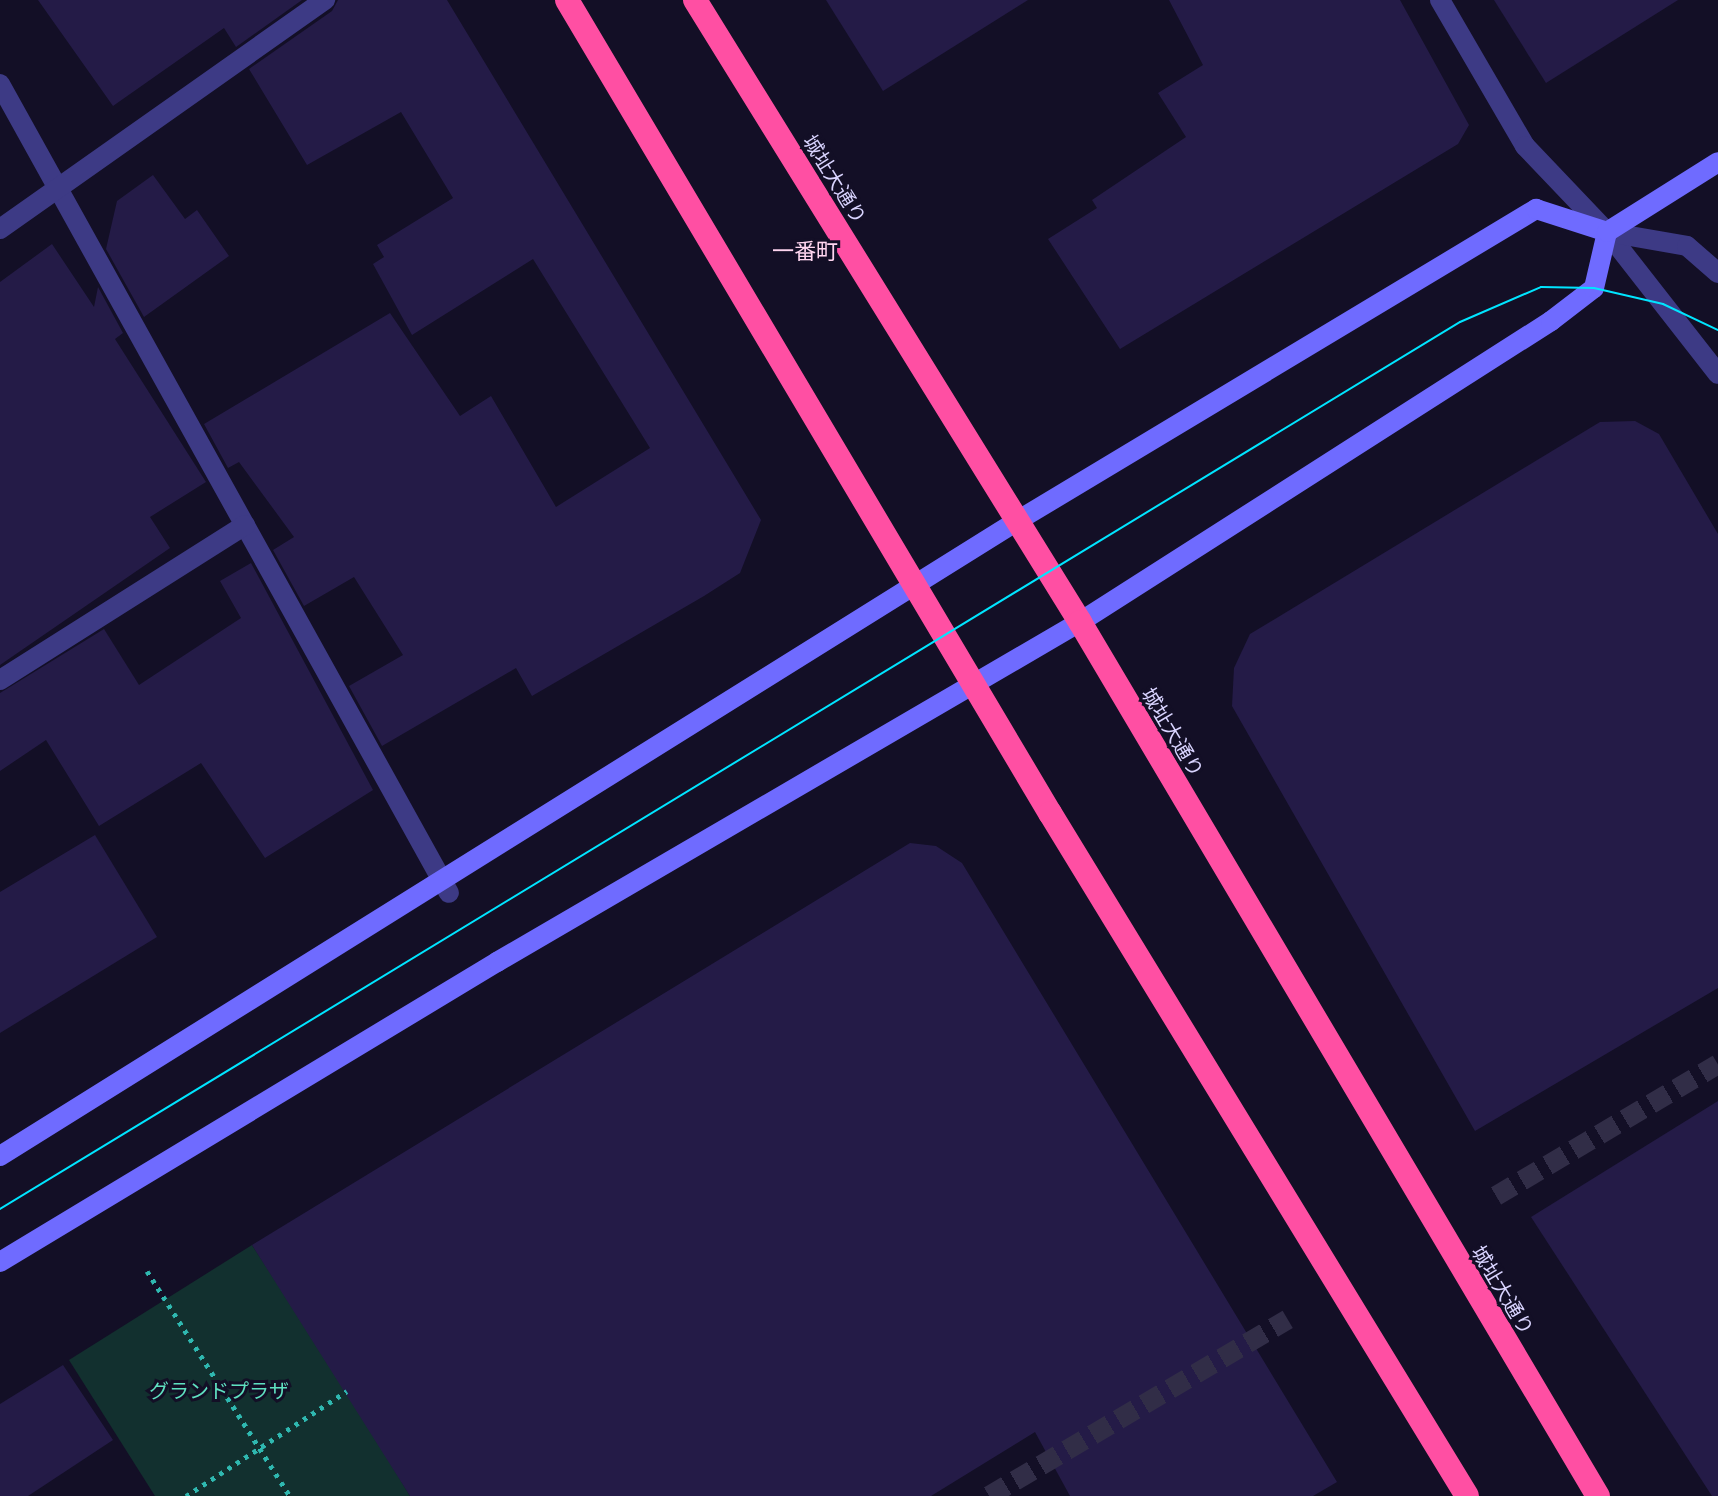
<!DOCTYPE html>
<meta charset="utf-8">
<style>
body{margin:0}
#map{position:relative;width:1718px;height:1496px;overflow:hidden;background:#130f26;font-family:"Archivo Narrow","Noto Sans JP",sans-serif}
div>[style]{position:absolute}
.green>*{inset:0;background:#12302f}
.building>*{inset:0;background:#241b47}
.street-tunnel>*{height:20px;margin-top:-10px;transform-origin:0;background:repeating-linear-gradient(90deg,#312d47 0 20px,transparent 0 30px)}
.path>*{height:5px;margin-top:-2.5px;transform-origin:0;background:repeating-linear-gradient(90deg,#2fb8b0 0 4px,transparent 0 10px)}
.street>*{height:20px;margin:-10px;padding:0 10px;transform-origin:10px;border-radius:10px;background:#3d3a85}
.secondary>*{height:20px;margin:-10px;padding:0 10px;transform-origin:10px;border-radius:10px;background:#6f6bff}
.highway>*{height:24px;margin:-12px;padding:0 12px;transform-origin:12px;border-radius:12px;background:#ff4fa3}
.tram>*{height:2px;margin:-1px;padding:0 1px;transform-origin:1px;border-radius:1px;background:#00e5ff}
span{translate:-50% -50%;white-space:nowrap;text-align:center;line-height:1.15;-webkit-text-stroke:6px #130f26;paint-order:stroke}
.street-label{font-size:20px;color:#d9d4ff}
.park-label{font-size:20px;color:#5fe0c0}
.neighbourhood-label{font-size:22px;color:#ffd6f0}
</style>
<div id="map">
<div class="green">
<div style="clip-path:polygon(252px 1245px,347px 1391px,410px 1496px,155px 1496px,69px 1360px)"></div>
</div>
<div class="building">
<div style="clip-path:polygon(38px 0,302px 0,236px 47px,224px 28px,113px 106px)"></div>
<div style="clip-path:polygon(338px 0,447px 0,761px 520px,740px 573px,704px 596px,532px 696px,516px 668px,382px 746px,349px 686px,403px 655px,354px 577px,304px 606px,273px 550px,294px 537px,239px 462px,228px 468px,204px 424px,390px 313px,460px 416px,491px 396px,556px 507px,650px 448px,533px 259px,412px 335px,373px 264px,384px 257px,377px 245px,453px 198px,401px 112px,307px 165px,249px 69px,332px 11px)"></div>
<div style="clip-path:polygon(826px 0,1028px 0,883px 91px)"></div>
<div style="clip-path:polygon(1169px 0,1400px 0,1469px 125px,1458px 144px,1120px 349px,1048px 239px,1097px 208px,1092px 200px,1186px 137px,1158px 93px,1203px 65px)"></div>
<div style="clip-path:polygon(1494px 0,1678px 0,1546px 83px)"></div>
<div style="clip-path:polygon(153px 175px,185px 219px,197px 210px,229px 256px,144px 317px,106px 249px,117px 201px)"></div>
<div style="clip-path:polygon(52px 244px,94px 307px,98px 287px,123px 333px,115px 339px,206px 482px,150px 517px,170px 548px,0 665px,0 282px)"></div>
<div style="clip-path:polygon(1635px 421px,1659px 434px,1718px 534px,1718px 988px,1475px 1131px,1232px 706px,1234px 668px,1250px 634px,1600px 422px)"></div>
<div style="clip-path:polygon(251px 563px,373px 790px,265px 858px,201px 763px,99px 826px,46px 740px,0 771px,0 693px,104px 629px,139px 685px,241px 618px,220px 581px)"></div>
<div style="clip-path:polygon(95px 835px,157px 937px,0 1033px,0 892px)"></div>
<div style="clip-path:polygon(910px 843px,936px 846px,962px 863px,1337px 1482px,1313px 1496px,1070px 1496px,1035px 1432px,931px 1496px,410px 1496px,252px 1245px)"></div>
<div style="clip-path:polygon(1718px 1101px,1718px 1496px,1712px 1496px,1531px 1217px)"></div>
<div style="clip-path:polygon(63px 1365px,113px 1440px,28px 1496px,0 1496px,0 1404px)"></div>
</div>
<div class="street-tunnel">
<div style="left:1496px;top:1196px;width:258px;rotate:-30.7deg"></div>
<div style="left:989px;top:1496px;width:347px;rotate:-30.6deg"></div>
</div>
<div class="path">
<div style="left:147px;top:1271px;width:267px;rotate:57.6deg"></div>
<div style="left:186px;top:1496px;width:192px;rotate:-33.1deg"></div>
</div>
<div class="street">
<div style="left:1440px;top:0;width:169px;rotate:59.8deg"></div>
<div style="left:1525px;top:146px;width:119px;rotate:46.4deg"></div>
<div style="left:1607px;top:232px;width:180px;rotate:52deg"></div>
<div style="left:0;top:84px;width:925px;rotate:60.97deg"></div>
<div style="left:0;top:229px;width:398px;rotate:-35.2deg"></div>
<div style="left:1607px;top:232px;width:81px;rotate:9.9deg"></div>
<div style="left:1687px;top:246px;width:41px;rotate:41.1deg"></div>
<div style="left:0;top:680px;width:290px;rotate:-32.3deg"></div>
</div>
<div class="secondary">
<div style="left:0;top:1156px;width:1199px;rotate:-31.98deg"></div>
<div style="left:1017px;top:521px;width:606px;rotate:-31.01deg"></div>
<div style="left:1536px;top:209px;width:75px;rotate:17.9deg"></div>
<div style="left:0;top:1262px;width:581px;rotate:-31.12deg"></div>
<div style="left:497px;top:962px;width:675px;rotate:-30.25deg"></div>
<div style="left:1080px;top:622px;width:559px;rotate:-32.58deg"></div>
<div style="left:1551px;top:321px;width:54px;rotate:-37.5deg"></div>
<div style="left:1594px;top:288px;width:57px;rotate:-76.9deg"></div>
<div style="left:1607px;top:232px;width:131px;rotate:-32.2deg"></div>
</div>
<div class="highway">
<div style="left:567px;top:0;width:946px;rotate:59.29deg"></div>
<div style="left:1050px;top:813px;width:800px;rotate:58.59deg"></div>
<div style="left:695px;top:0;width:732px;rotate:58.24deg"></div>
<div style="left:1080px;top:622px;width:1016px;rotate:59.35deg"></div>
</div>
<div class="tram">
<div style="left:0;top:1209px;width:1708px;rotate:-31.28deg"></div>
<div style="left:1460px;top:322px;width:88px;rotate:-23.4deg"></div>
<div style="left:1541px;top:287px;width:53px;rotate:1.1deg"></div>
<div style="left:1594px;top:288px;width:71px;rotate:13.1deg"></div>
<div style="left:1663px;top:304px;width:61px;rotate:25.3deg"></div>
</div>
<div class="street-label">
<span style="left:835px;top:179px;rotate:58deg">城址大通り</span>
<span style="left:1173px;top:732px;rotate:59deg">城址大通り</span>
<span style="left:1503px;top:1290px;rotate:59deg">城址大通り</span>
</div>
<div class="park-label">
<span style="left:219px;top:1390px">グランドプラザ</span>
</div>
<div class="neighbourhood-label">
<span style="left:805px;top:252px">一番町</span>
</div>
</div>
